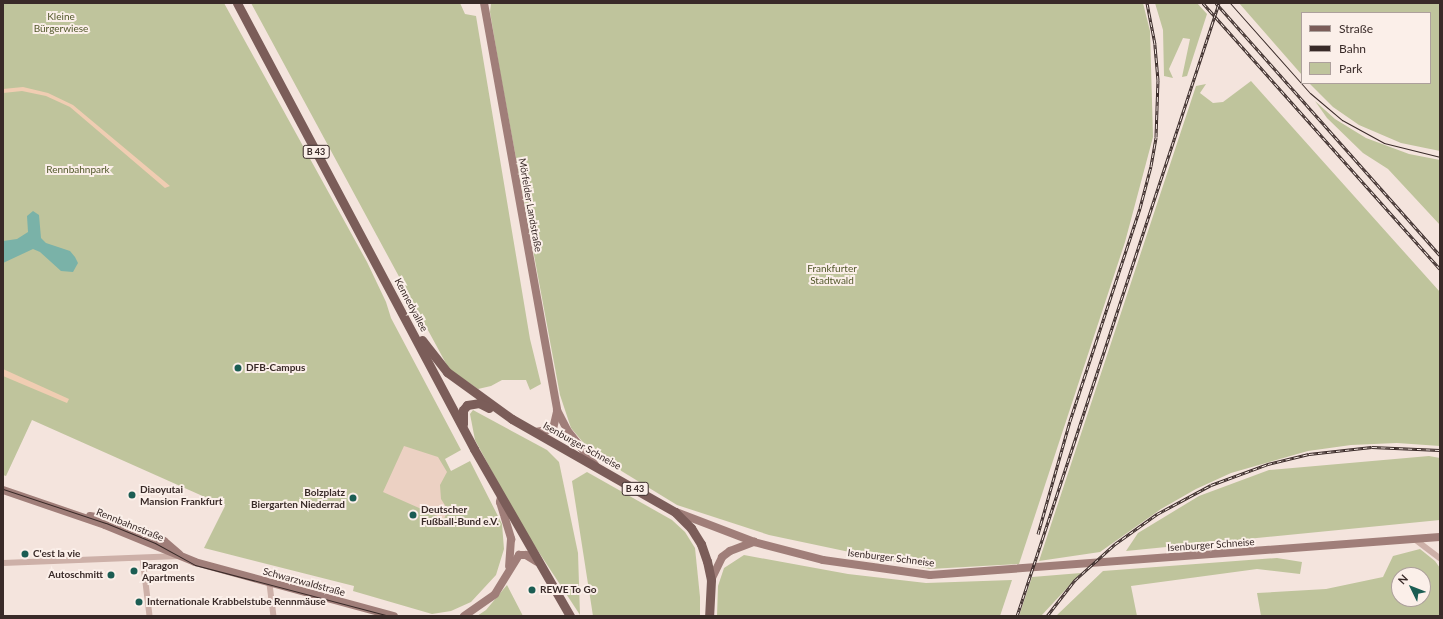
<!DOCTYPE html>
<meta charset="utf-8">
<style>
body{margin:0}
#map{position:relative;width:1443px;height:619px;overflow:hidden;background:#f4e4dd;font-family:Lato,sans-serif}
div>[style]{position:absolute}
.green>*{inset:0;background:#bfc49c}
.sand>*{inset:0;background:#f0cdb2}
.plaza>*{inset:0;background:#ecd1c3}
.water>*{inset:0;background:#7ab2a8}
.minor>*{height:5.5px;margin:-2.75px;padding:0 2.75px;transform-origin:2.75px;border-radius:2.75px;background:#cdb0a8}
.secondary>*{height:8px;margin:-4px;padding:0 4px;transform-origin:4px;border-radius:4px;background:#a07e79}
.primary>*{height:9px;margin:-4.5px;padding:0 4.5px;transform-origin:4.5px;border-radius:4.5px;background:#7b5d59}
.tram>*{height:1px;margin:-0.5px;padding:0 0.5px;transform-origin:0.5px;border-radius:0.5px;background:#392a28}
.rail>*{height:3px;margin-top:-1.5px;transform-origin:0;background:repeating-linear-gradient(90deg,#fbefe9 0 4.5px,#392a28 0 9px);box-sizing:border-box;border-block:1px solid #392a28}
.dots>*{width:11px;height:11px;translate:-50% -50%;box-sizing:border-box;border:2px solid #fbefe9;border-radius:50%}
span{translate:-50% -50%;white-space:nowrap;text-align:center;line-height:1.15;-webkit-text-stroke:4px #fbefe9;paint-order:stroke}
.shield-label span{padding:1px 3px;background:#fbefe9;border:1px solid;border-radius:3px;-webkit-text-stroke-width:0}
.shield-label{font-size:9px;color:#392a28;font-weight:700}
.park-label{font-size:10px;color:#52582b}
.street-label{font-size:10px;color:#392a28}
.poi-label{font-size:10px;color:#392a28;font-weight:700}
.left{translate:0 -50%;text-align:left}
.right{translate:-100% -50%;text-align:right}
.frame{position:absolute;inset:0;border:4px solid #392a28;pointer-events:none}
.legend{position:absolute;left:1301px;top:12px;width:130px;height:72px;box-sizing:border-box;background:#fbefe9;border:1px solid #ada09c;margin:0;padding:5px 7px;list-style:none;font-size:12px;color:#392a28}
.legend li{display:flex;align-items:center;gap:8px;height:20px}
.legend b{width:20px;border:1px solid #ada09c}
.north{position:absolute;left:1391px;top:567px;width:40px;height:40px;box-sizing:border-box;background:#fbefe9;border:1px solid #ada09c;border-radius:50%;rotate:313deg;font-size:11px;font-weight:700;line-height:16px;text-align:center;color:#392a28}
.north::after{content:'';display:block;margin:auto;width:14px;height:18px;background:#1b5d53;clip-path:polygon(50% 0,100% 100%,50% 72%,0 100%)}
</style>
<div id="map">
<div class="green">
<div style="clip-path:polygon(3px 3px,224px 3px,367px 262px,386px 302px,391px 318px,461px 450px,445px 459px,451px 471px,470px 461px,502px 524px,504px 549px,496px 575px,471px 602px,451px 611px,432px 614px,353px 591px,354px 586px,204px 548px,225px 506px,32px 420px,6px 476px,3px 475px)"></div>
<div style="clip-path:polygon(251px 3px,460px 3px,465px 14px,476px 16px,530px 339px,541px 384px,530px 390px,526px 380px,502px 380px,491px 386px,478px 389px,449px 369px)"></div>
<div style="clip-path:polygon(491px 3px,1143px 3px,1150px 31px,1153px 137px,1125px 242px,1019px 564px,930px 569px,769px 535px,677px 505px,592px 453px,571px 428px,560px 395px,500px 72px,490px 12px)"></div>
<div style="clip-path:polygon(1155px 3px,1197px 3px,1207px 14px,1187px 76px,1182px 77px,1190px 39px,1183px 38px,1169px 69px,1173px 78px,1164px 76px,1163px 30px)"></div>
<div style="clip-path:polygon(1239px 3px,1440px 3px,1440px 151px,1401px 143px,1359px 125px,1333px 107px,1309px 83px,1430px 83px,1430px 13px,1302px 13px,1302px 75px)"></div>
<div style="clip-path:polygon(1251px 81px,1440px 292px,1440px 446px,1397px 443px,1351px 445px,1308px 451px,1231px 473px,1196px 489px,1161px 509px,1100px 552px,1039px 561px,1196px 86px,1206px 84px,1200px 93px,1213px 103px,1223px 102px)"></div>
<div style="clip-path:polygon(1315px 101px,1335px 119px,1366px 138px,1409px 154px,1440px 160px,1440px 225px,1388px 169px,1363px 153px,1327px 118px)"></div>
<div style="clip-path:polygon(473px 410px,547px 450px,559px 462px,578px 553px,580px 615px,521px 525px,475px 440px,470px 414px)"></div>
<div style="clip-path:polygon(1429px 456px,1440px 458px,1440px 520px,1126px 551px,1138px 533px,1199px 496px,1269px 470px)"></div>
<div style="clip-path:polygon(587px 472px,672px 520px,685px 532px,695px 548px,700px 597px,700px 616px,593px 616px,572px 481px)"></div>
<div style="clip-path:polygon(evenodd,1420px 549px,1435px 561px,1440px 568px,1440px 616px,1261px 616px,1257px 593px,1326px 589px,1383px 577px,1393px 556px,1420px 549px,1399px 575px,1423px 575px,1423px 599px,1399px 599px,1399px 575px)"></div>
<div style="clip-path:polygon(744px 555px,848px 574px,926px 583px,1012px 580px,1000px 616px,717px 616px,718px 586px,724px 568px)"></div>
<div style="clip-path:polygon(1277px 558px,1302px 562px,1300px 574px,1257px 569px,1131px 586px,1137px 616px,1056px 616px,1103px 571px)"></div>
<div style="clip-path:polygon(1081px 573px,1041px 616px,1019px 616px,1032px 577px)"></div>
<div style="clip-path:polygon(507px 585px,523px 616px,477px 616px,486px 610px)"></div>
</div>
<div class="sand">
<div style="clip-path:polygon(23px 87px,48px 93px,73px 105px,170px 186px,165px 188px,70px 107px,46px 96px,22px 91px,3px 93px,3px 89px)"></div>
<div style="clip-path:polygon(3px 369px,69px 399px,67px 403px,3px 376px)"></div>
</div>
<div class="plaza">
<div style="clip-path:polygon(404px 446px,438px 457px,447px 472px,440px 485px,441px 499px,448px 510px,444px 519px,383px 492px)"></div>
</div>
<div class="water">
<div style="clip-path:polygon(33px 211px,39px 215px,41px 238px,46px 243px,70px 251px,75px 257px,78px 263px,73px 272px,61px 271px,40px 252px,33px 249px,3px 263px,3px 241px,17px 239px,28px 232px,27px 216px)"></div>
</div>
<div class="minor">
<div style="left:1416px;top:540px;width:30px;rotate:37deg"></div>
<div style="left:143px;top:558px;width:58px;rotate:83.1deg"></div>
<div style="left:3px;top:563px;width:176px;rotate:-2.3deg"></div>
<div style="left:270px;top:584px;width:32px;rotate:83deg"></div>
</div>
<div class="secondary">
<div style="left:484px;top:3px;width:413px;rotate:79.8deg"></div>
<div style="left:557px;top:410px;width:22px;rotate:63deg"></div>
<div style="left:567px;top:430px;width:45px;rotate:51.3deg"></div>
<div style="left:535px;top:432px;width:18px;rotate:-9deg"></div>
<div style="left:553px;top:429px;width:17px;rotate:-77deg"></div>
<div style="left:3px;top:490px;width:108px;rotate:18.9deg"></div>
<div style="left:105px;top:525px;width:97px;rotate:22.3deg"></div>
<div style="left:195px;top:562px;width:206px;rotate:15.2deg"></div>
<div style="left:501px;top:497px;width:5px;rotate:101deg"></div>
<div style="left:500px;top:502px;width:39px;rotate:73deg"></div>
<div style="left:511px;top:539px;width:27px;rotate:94deg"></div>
<div style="left:676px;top:512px;width:84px;rotate:21deg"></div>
<div style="left:754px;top:542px;width:71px;rotate:14.6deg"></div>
<div style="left:823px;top:560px;width:108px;rotate:8deg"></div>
<div style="left:930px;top:575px;width:511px;rotate:-4.26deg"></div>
<div style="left:90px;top:516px;width:23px;rotate:10deg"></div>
<div style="left:113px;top:520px;width:37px;rotate:20deg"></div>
<div style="left:148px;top:533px;width:18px;rotate:27deg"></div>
<div style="left:164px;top:541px;width:20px;rotate:41deg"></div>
<div style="left:711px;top:580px;width:25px;rotate:-64deg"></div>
<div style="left:722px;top:557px;width:10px;rotate:-37deg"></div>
<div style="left:730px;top:551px;width:26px;rotate:-21deg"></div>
<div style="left:464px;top:616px;width:38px;rotate:-35deg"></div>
<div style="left:495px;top:594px;width:46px;rotate:-58.4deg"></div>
<div style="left:519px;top:555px;width:7px"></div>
<div style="left:526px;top:555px;width:13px;rotate:32deg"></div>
</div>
<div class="primary">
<div style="left:237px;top:3px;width:505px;rotate:62.01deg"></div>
<div style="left:474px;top:449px;width:193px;rotate:60.1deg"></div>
<div style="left:422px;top:340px;width:41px;rotate:52deg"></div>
<div style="left:447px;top:372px;width:80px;rotate:35.9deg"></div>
<div style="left:512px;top:419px;width:188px;rotate:29.7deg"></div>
<div style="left:675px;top:512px;width:23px;rotate:45deg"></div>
<div style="left:691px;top:528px;width:19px;rotate:58deg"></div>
<div style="left:701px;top:544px;width:18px;rotate:71deg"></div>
<div style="left:707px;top:561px;width:19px;rotate:78deg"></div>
<div style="left:711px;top:580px;width:36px;rotate:93deg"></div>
<div style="left:463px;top:424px;width:14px;rotate:-90deg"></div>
<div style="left:463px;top:410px;width:6px;rotate:-51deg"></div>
<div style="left:467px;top:405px;width:12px;rotate:-9deg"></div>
<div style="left:479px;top:403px;width:11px;rotate:27deg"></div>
</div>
<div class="tram">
<div style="left:1230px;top:3px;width:120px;rotate:48.4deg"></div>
<div style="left:1310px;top:93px;width:42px;rotate:40.2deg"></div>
<div style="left:1342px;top:120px;width:48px;rotate:28.7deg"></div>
<div style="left:1384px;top:143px;width:58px;rotate:14deg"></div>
<div style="left:3px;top:489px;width:108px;rotate:18.3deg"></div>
<div style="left:106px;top:523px;width:53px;rotate:22.2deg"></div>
<div style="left:155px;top:543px;width:46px;rotate:28.8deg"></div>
<div style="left:195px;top:565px;width:202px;rotate:14.7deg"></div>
</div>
<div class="rail">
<div style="left:1203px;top:3px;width:356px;rotate:48.3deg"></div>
<div style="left:1216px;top:3px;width:337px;rotate:48.4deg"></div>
<div style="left:1038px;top:534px;width:117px;rotate:-74.2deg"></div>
<div style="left:1070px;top:421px;width:224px;rotate:-71.8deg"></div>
<div style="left:1140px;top:208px;width:43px;rotate:-75.3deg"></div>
<div style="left:1151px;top:166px;width:29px;rotate:-80deg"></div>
<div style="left:1156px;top:137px;width:57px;rotate:-88deg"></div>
<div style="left:1158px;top:80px;width:36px;rotate:-95deg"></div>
<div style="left:1155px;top:44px;width:42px;rotate:-101deg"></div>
<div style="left:1017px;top:616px;width:645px;rotate:-71.76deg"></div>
<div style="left:1047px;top:616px;width:46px;rotate:-52.1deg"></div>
<div style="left:1075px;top:580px;width:54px;rotate:-42deg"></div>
<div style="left:1115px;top:544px;width:52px;rotate:-35.5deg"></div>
<div style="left:1157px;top:514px;width:61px;rotate:-28.2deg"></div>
<div style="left:1211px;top:485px;width:61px;rotate:-20.2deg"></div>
<div style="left:1268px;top:464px;width:42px;rotate:-13.7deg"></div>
<div style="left:1309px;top:454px;width:63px;rotate:-6.3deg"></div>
<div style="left:1372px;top:447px;width:68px;rotate:2.5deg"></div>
</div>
<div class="dots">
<div style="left:238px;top:368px;background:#1b5d53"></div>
<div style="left:132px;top:495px;background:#1b5d53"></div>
<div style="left:353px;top:498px;background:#1b5d53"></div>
<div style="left:413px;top:515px;background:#1b5d53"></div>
<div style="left:25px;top:554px;background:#1b5d53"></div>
<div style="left:134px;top:571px;background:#1b5d53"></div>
<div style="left:111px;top:575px;background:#1b5d53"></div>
<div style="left:532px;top:590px;background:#1b5d53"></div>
<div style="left:139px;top:602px;background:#1b5d53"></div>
</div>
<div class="shield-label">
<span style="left:316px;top:152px">B 43</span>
<span style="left:635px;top:489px">B 43</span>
</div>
<div class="park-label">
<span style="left:61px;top:22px">Kleine<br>Bürgerwiese</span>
<span style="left:78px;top:170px">Rennbahnpark</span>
<span style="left:832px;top:274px">Frankfurter<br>Stadtwald</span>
</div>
<div class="street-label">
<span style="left:530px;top:205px;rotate:80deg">Mörfelder Landstraße</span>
<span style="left:411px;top:305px;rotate:62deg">Kennedyallee</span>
<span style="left:582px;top:446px;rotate:29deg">Isenburger Schneise</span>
<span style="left:130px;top:525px;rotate:22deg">Rennbahnstraße</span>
<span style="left:1211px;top:545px;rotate:-4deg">Isenburger Schneise</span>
<span style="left:891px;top:558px;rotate:7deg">Isenburger Schneise</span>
<span style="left:304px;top:582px;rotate:15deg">Schwarzwaldstraße</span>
</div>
<div class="poi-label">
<span class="left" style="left:246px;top:368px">DFB-Campus</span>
<span class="left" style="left:140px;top:495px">Diaoyutai<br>Mansion Frankfurt</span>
<span class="right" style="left:345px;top:498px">Bolzplatz<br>Biergarten Niederrad</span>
<span class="left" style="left:421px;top:515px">Deutscher<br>Fußball-Bund e.V.</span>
<span class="left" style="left:33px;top:554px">C'est la vie</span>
<span class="left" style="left:142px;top:571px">Paragon<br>Apartments</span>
<span class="right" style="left:103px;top:575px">Autoschmitt</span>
<span class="left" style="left:540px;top:590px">REWE To Go</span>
<span class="left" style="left:147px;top:602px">Internationale Krabbelstube Rennmäuse</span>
</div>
<div class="frame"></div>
<ul class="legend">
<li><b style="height:5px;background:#7b5d59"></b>Straße</li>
<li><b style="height:5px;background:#392a28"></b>Bahn</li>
<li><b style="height:11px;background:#bfc49c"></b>Park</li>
</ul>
<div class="north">N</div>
</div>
